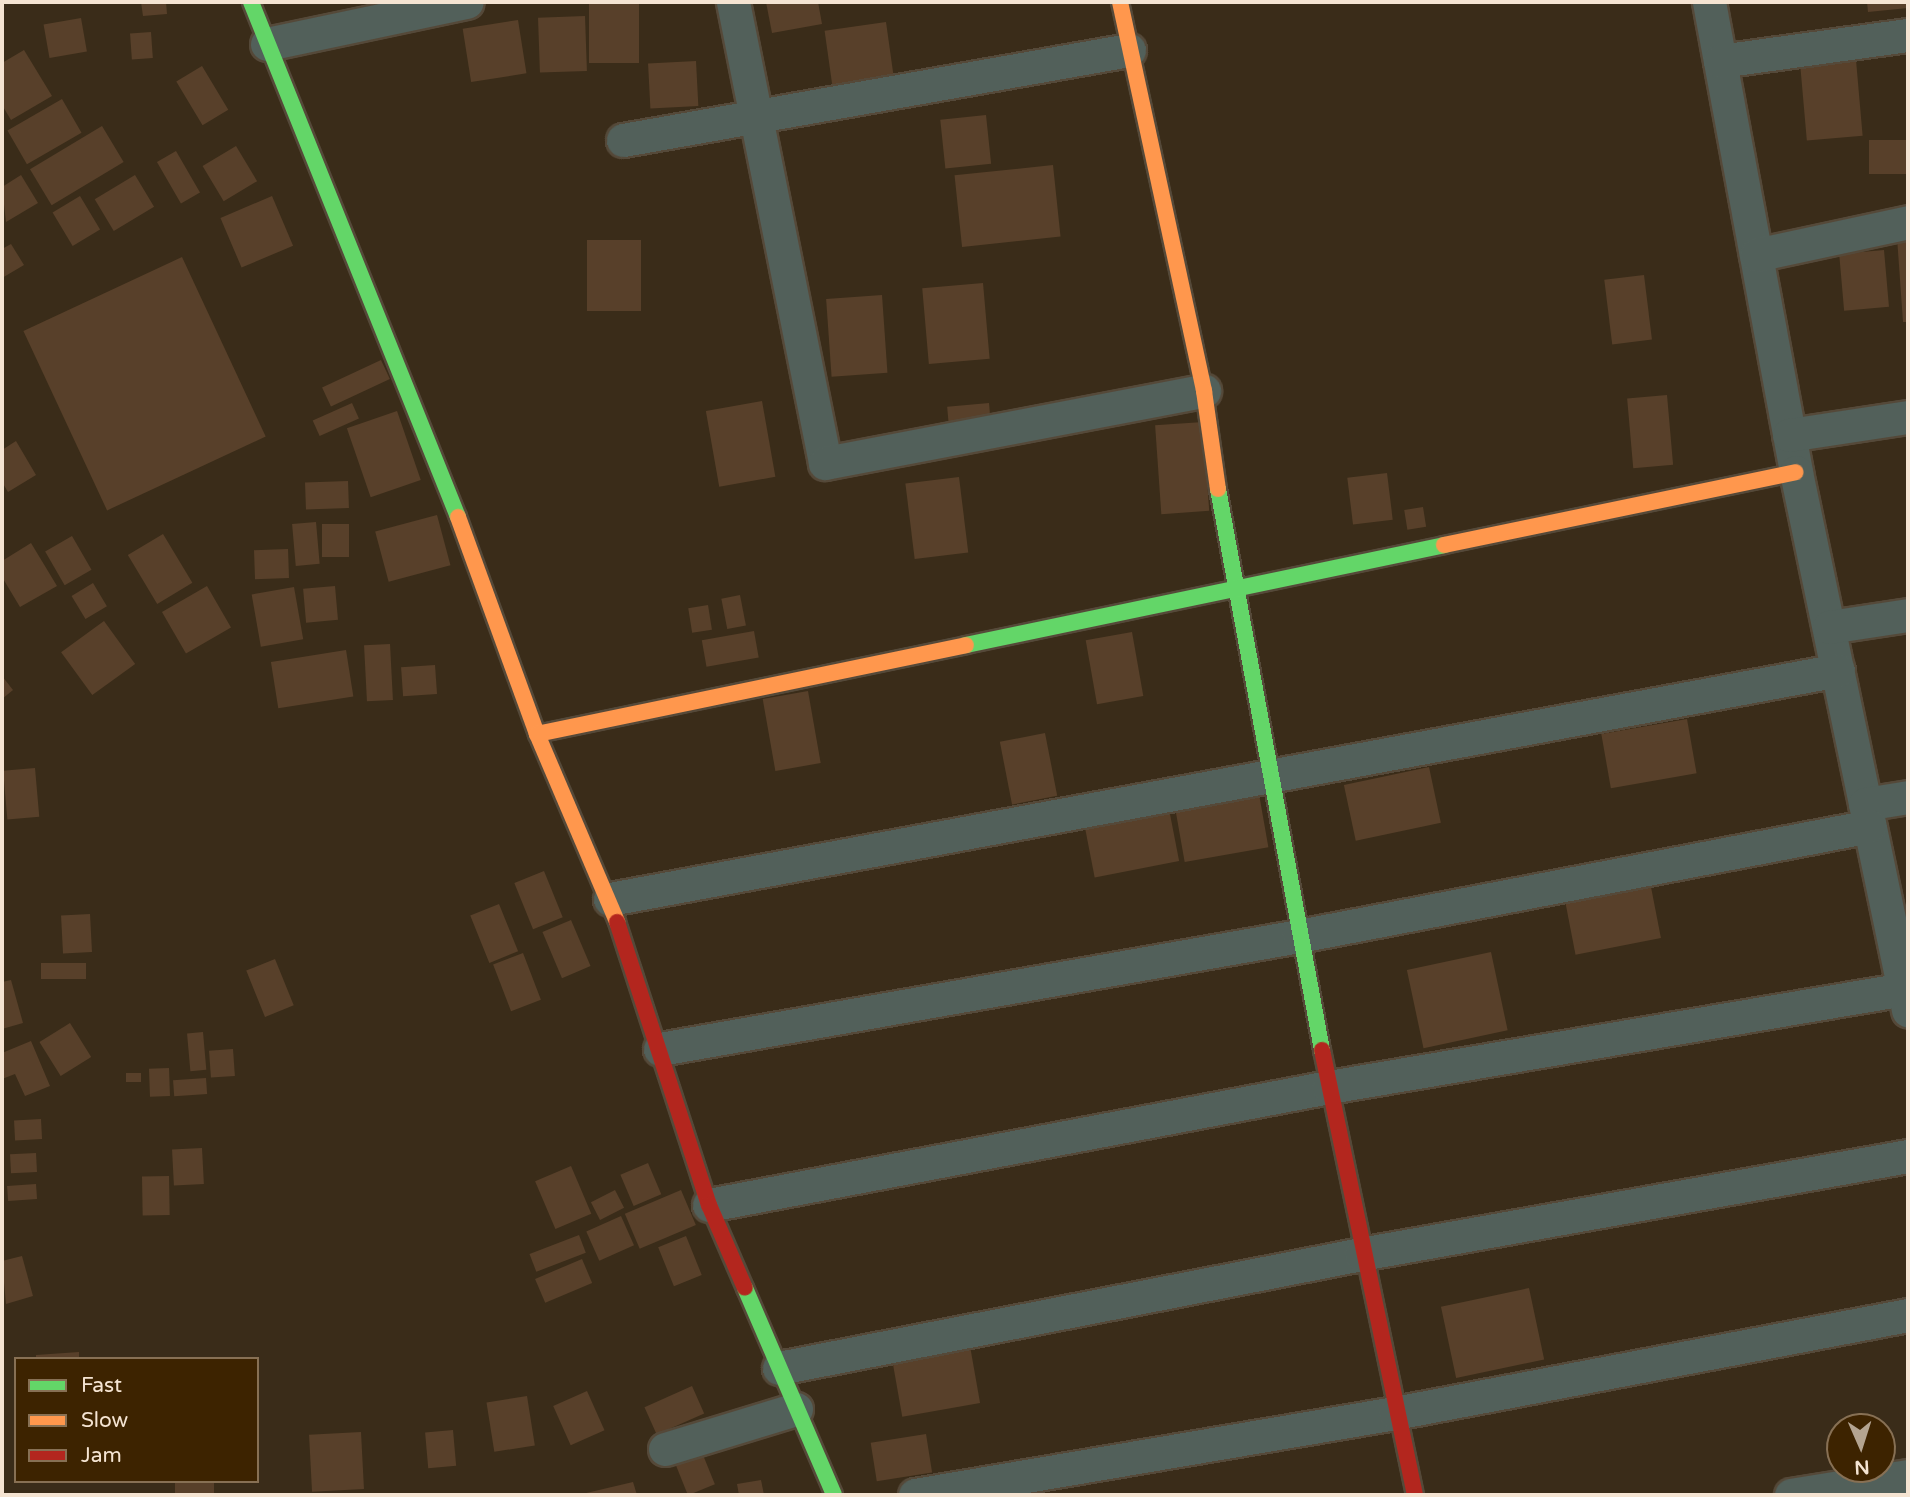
<!DOCTYPE html>
<style>
body{margin:0}
#map{position:relative;width:1910px;height:1497px;overflow:hidden;background:#3a2c19;font-family:"Varela Round",sans-serif}
div>[style]{position:absolute}
[style*='--x']{left:calc(var(--x)*1px);top:calc(var(--y)*1px);width:calc(var(--w)*1px);rotate:calc(var(--a)*1deg)}
.building>*{inset:0;background:#58402a;transform-origin:0 0}
.roads{filter:drop-shadow(2px 0 #554939) drop-shadow(-2px 0 #554939) drop-shadow(0 2px #554939) drop-shadow(0 -2px #554939)}
.street>*{height:33px;margin:-16.5px;padding:0 16.5px;transform-origin:16.5px;border-radius:16.5px;background:#52605a}
.fast>*{height:16px;margin:-8px;padding:0 8px;transform-origin:8px;border-radius:8px;background:#63d668}
.slow>*{height:16px;margin:-8px;padding:0 8px;transform-origin:8px;border-radius:8px;background:#ff974d}
.jam>*{height:16px;margin:-8px;padding:0 8px;transform-origin:8px;border-radius:8px;background:#b3261e}
span{translate:-50% -50%;white-space:nowrap;text-align:center;line-height:1.15;-webkit-text-stroke:7px #3d2300;paint-order:stroke}
.frame{position:absolute;inset:0;border:4px solid #f5e4d2;pointer-events:none}
.legend{position:absolute;left:14px;top:1357px;width:245px;height:126px;box-sizing:border-box;background:#3d2300;border:2px solid #877054;margin:0;padding:9px 12px;list-style:none;font-size:21px;color:#f5e4d2}
.legend li{display:flex;align-items:center;gap:14px;height:35px}
.legend b{width:35px;border:2px solid #877054}
.north{position:absolute;left:1826px;top:1413px;width:70px;height:70px;box-sizing:border-box;background:#3d2300;border:2px solid #877054;border-radius:50%;rotate:177deg;font-size:19px;font-weight:700;line-height:28px;text-align:center;color:#f5e4d2}
.north::after{content:'';display:block;margin:auto;width:24px;height:32px;background:#b4a491;clip-path:polygon(50% 0,100% 100%,50% 72%,0 100%)}
</style>
<div id="map">
<div class="building">
<div style="clip-path:polygon(141px 2px,166px 2px,167px 14px,143px 16px)"></div>
<div style="left:589px;top:2px;width:50px;height:61px"></div>
<div style="clip-path:polygon(766px 2px,818px 2px,822px 24px,772px 33px)"></div>
<div style="clip-path:polygon(1867px 2px,1908px 2px,1908px 8px,1868px 12px)"></div>
<div style="left:585px;top:16px;width:55px;height:47px;rotate:88deg"></div>
<div style="left:81px;top:18px;width:34px;height:38px;rotate:80deg"></div>
<div style="left:518px;top:20px;width:54px;height:56px;rotate:81deg"></div>
<div style="left:886px;top:22px;width:56px;height:62px;rotate:82deg"></div>
<div style="left:151px;top:32px;width:26px;height:21px;rotate:86deg"></div>
<div style="clip-path:polygon(24px 50px,52px 96px,11px 120px,2px 105px,2px 63px)"></div>
<div style="left:1856px;top:60px;width:76px;height:56px;rotate:85deg"></div>
<div style="left:696px;top:61px;width:45px;height:48px;rotate:87deg"></div>
<div style="left:202px;top:66px;width:51px;height:30px;rotate:59deg"></div>
<div style="left:62px;top:99px;width:39px;height:63px;rotate:60deg"></div>
<div style="left:986px;top:115px;width:49px;height:46px;rotate:84deg"></div>
<div style="left:102px;top:126px;width:42px;height:84px;rotate:59deg"></div>
<div style="left:1908px;top:140px;width:34px;height:39px;rotate:90deg"></div>
<div style="left:236px;top:146px;width:41px;height:39px;rotate:59deg"></div>
<div style="left:176px;top:151px;width:48px;height:22px;rotate:60deg"></div>
<div style="left:1053px;top:165px;width:72px;height:99px;rotate:84deg"></div>
<div style="clip-path:polygon(21px 175px,38px 203px,6px 222px,2px 187px)"></div>
<div style="left:135px;top:175px;width:37px;height:47px;rotate:59deg"></div>
<div style="left:80px;top:196px;width:39px;height:32px;rotate:59deg"></div>
<div style="left:272px;top:196px;width:54px;height:56px;rotate:67deg"></div>
<div style="clip-path:polygon(1908px 236px,1908px 322px,1903px 322px,1897px 237px)"></div>
<div style="left:587px;top:240px;width:54px;height:71px"></div>
<div style="clip-path:polygon(11px 244px,24px 265px,2px 278px,2px 249px)"></div>
<div style="left:1884px;top:250px;width:57px;height:45px;rotate:85deg"></div>
<div style="left:182px;top:257px;width:198px;height:175px;rotate:65deg"></div>
<div style="left:1644px;top:275px;width:65px;height:40px;rotate:83deg"></div>
<div style="left:983px;top:283px;width:76px;height:61px;rotate:85deg"></div>
<div style="left:882px;top:295px;width:78px;height:56px;rotate:86deg"></div>
<div style="left:381px;top:360px;width:21px;height:65px;rotate:65deg"></div>
<div style="left:1667px;top:395px;width:70px;height:40px;rotate:85deg"></div>
<div style="left:762px;top:401px;width:77px;height:57px;rotate:80deg"></div>
<div style="left:352px;top:403px;width:17px;height:43px;rotate:66deg"></div>
<div style="left:989px;top:403px;width:24px;height:42px;rotate:85deg"></div>
<div style="left:397px;top:411px;width:73px;height:53px;rotate:71deg"></div>
<div style="left:1203px;top:422px;width:89px;height:48px;rotate:86deg"></div>
<div style="clip-path:polygon(16px 441px,36px 475px,8px 492px,2px 482px,2px 450px)"></div>
<div style="left:1387px;top:473px;width:47px;height:40px;rotate:83deg"></div>
<div style="left:959px;top:477px;width:76px;height:54px;rotate:83deg"></div>
<div style="left:348px;top:481px;width:27px;height:43px;rotate:88deg"></div>
<div style="left:1423px;top:507px;width:20px;height:19px;rotate:81deg"></div>
<div style="left:437px;top:515px;width:52px;height:64px;rotate:75deg"></div>
<div style="left:316px;top:522px;width:42px;height:24px;rotate:85deg"></div>
<div style="left:322px;top:524px;width:27px;height:33px"></div>
<div style="left:163px;top:534px;width:57px;height:41px;rotate:59deg"></div>
<div style="left:72px;top:536px;width:39px;height:31px;rotate:60deg"></div>
<div style="clip-path:polygon(31px 543px,57px 586px,20px 607px,2px 577px,2px 561px)"></div>
<div style="left:288px;top:549px;width:29px;height:34px;rotate:88deg"></div>
<div style="left:93px;top:583px;width:27px;height:25px;rotate:59deg"></div>
<div style="left:207px;top:586px;width:48px;height:52px;rotate:60deg"></div>
<div style="left:335px;top:586px;width:34px;height:32px;rotate:85deg"></div>
<div style="left:294px;top:587px;width:53px;height:43px;rotate:80deg"></div>
<div style="left:740px;top:595px;width:31px;height:19px;rotate:79deg"></div>
<div style="left:708px;top:605px;width:25px;height:20px;rotate:81deg"></div>
<div style="left:104px;top:621px;width:53px;height:53px;rotate:54deg"></div>
<div style="left:754px;top:631px;width:27px;height:53px;rotate:80deg"></div>
<div style="left:1132px;top:632px;width:65px;height:47px;rotate:80deg"></div>
<div style="left:390px;top:644px;width:56px;height:26px;rotate:87deg"></div>
<div style="left:346px;top:650px;width:47px;height:76px;rotate:81deg"></div>
<div style="left:435px;top:665px;width:29px;height:34px;rotate:86deg"></div>
<div style="clip-path:polygon(2px 676px,13px 690px,2px 699px)"></div>
<div style="left:808px;top:691px;width:73px;height:46px;rotate:80deg"></div>
<div style="left:1687px;top:719px;width:55px;height:87px;rotate:80deg"></div>
<div style="left:1045px;top:733px;width:64px;height:46px;rotate:79deg"></div>
<div style="left:1429px;top:767px;width:57px;height:87px;rotate:78deg"></div>
<div style="left:35px;top:768px;width:49px;height:32px;rotate:85deg"></div>
<div style="left:1259px;top:794px;width:54px;height:85px;rotate:80deg"></div>
<div style="left:1169px;top:809px;width:53px;height:86px;rotate:79deg"></div>
<div style="left:544px;top:871px;width:50px;height:32px;rotate:68deg"></div>
<div style="left:1651px;top:887px;width:52px;height:87px;rotate:79deg"></div>
<div style="left:499px;top:904px;width:51px;height:31px;rotate:68deg"></div>
<div style="left:90px;top:914px;width:38px;height:29px;rotate:87deg"></div>
<div style="left:571px;top:920px;width:50px;height:31px;rotate:67deg"></div>
<div style="left:1491px;top:952px;width:80px;height:86px;rotate:78deg"></div>
<div style="left:523px;top:953px;width:50px;height:32px;rotate:69deg"></div>
<div style="left:275px;top:959px;width:50px;height:31px;rotate:68deg"></div>
<div style="left:86px;top:963px;width:16px;height:45px;rotate:90deg"></div>
<div style="clip-path:polygon(11px 980px,23px 1023px,2px 1029px,2px 982px)"></div>
<div style="left:70px;top:1023px;width:40px;height:36px;rotate:58deg"></div>
<div style="left:203px;top:1032px;width:38px;height:16px;rotate:85deg"></div>
<div style="clip-path:polygon(31px 1041px,50px 1086px,25px 1096px,15px 1074px,2px 1079px,2px 1053px)"></div>
<div style="left:233px;top:1049px;width:27px;height:24px;rotate:86deg"></div>
<div style="left:169px;top:1068px;width:28px;height:20px;rotate:88deg"></div>
<div style="left:141px;top:1073px;width:9px;height:15px;rotate:90deg"></div>
<div style="left:206px;top:1078px;width:16px;height:33px;rotate:86deg"></div>
<div style="left:41px;top:1119px;width:20px;height:27px;rotate:87deg"></div>
<div style="left:202px;top:1148px;width:36px;height:30px;rotate:87deg"></div>
<div style="left:36px;top:1153px;width:19px;height:26px;rotate:87deg"></div>
<div style="left:648px;top:1163px;width:34px;height:30px;rotate:67deg"></div>
<div style="left:571px;top:1166px;width:52px;height:39px;rotate:67deg"></div>
<div style="left:169px;top:1176px;width:39px;height:27px;rotate:89deg"></div>
<div style="left:36px;top:1184px;width:15px;height:29px;rotate:86deg"></div>
<div style="left:615px;top:1190px;width:20px;height:27px;rotate:63deg"></div>
<div style="left:681px;top:1190px;width:38px;height:61px;rotate:67deg"></div>
<div style="left:621px;top:1216px;width:32px;height:38px;rotate:66deg"></div>
<div style="left:579px;top:1235px;width:19px;height:53px;rotate:69deg"></div>
<div style="left:686px;top:1236px;width:42px;height:30px;rotate:68deg"></div>
<div style="clip-path:polygon(22px 1256px,33px 1296px,6px 1304px,2px 1261px)"></div>
<div style="left:582px;top:1259px;width:26px;height:51px;rotate:67deg"></div>
<div style="left:1529px;top:1288px;width:73px;height:90px;rotate:78deg"></div>
<div style="left:970px;top:1346px;width:58px;height:79px;rotate:80deg"></div>
<div style="clip-path:polygon(79px 1352px,79px 1359px,36px 1359px,36px 1355px)"></div>
<div style="left:692px;top:1386px;width:30px;height:52px;rotate:66deg"></div>
<div style="left:587px;top:1391px;width:43px;height:37px;rotate:66deg"></div>
<div style="left:527px;top:1396px;width:50px;height:41px;rotate:81deg"></div>
<div style="left:453px;top:1430px;width:36px;height:28px;rotate:85deg"></div>
<div style="left:361px;top:1432px;width:57px;height:52px;rotate:87deg"></div>
<div style="left:926px;top:1434px;width:39px;height:56px;rotate:81deg"></div>
<div style="left:701px;top:1450px;width:37px;height:29px;rotate:68deg"></div>
<div style="clip-path:polygon(761px 1480px,764px 1495px,739px 1495px,737px 1484px)"></div>
<div style="left:175px;top:1481px;width:39px;height:14px"></div>
<div style="clip-path:polygon(633px 1482px,637px 1495px,582px 1495px,582px 1494px)"></div>
</div>
<div class="roads">
<div class="street">
<div style="--x:733;--y:2;--w:470;--a:78.7"></div>
<div style="--x:825;--y:463;--w:386;--a:-10.8"></div>
<div style="--x:1709;--y:2;--w:478;--a:79.5"></div>
<div style="--x:1796;--y:472;--w:550;--a:78.24"></div>
<div style="--x:267;--y:44;--w:204;--a:-11.9"></div>
<div style="--x:1720;--y:61;--w:190;--a:-7.9"></div>
<div style="--x:623;--y:140;--w:514;--a:-10.09"></div>
<div style="--x:1756;--y:255;--w:156;--a:-12.2"></div>
<div style="--x:1789;--y:435;--w:120;--a:-8.6"></div>
<div style="--x:1829;--y:627;--w:80;--a:-8.6"></div>
<div style="--x:1865;--y:804;--w:44;--a:-9.2"></div>
<div style="--x:610;--y:899;--w:1249;--a:-10.56"></div>
<div style="--x:660;--y:1049;--w:649;--a:-10.03"></div>
<div style="--x:1299;--y:936;--w:581;--a:-10.9"></div>
<div style="--x:709;--y:1205;--w:631;--a:-10.78"></div>
<div style="--x:1329;--y:1087;--w:583;--a:-9.67"></div>
<div style="--x:779;--y:1368;--w:593;--a:-11.08"></div>
<div style="--x:1361;--y:1254;--w:556;--a:-10.16"></div>
<div style="--x:665;--y:1449;--w:137;--a:-17"></div>
<div style="--x:915;--y:1495;--w:487;--a:-9.7"></div>
<div style="--x:1395;--y:1413;--w:522;--a:-10.82"></div>
<div style="--x:1791;--y:1495;--w:119;--a:-9.2"></div>
</div>
<div class="fast">
<div style="--x:251;--y:2;--w:555;--a:68.1"></div>
<div style="--x:1218;--y:489;--w:571;--a:79.5"></div>
<div style="--x:966;--y:645;--w:488;--a:-11.8"></div>
<div style="--x:745;--y:1288;--w:225;--a:66.7"></div>
</div>
<div class="slow">
<div style="--x:1120;--y:2;--w:398;--a:77.8"></div>
<div style="--x:1204;--y:391;--w:99;--a:81.9"></div>
<div style="--x:458;--y:517;--w:231;--a:70"></div>
<div style="--x:537;--y:734;--w:204;--a:66.9"></div>
<div style="--x:1444;--y:545;--w:359;--a:-11.7"></div>
<div style="--x:537;--y:734;--w:438;--a:-11.7"></div>
</div>
<div class="jam">
<div style="--x:617;--y:922;--w:298;--a:72"></div>
<div style="--x:709;--y:1205;--w:90;--a:66.6"></div>
<div style="--x:1322;--y:1050;--w:455;--a:78.2"></div>
</div>
</div>
<div class="frame"></div>
<ul class="legend">
<li><b style="height:9px;background:#63d668"></b>Fast</li>
<li><b style="height:9px;background:#ff974d"></b>Slow</li>
<li><b style="height:9px;background:#b3261e"></b>Jam</li>
</ul>
<div class="north">N</div>
</div>
